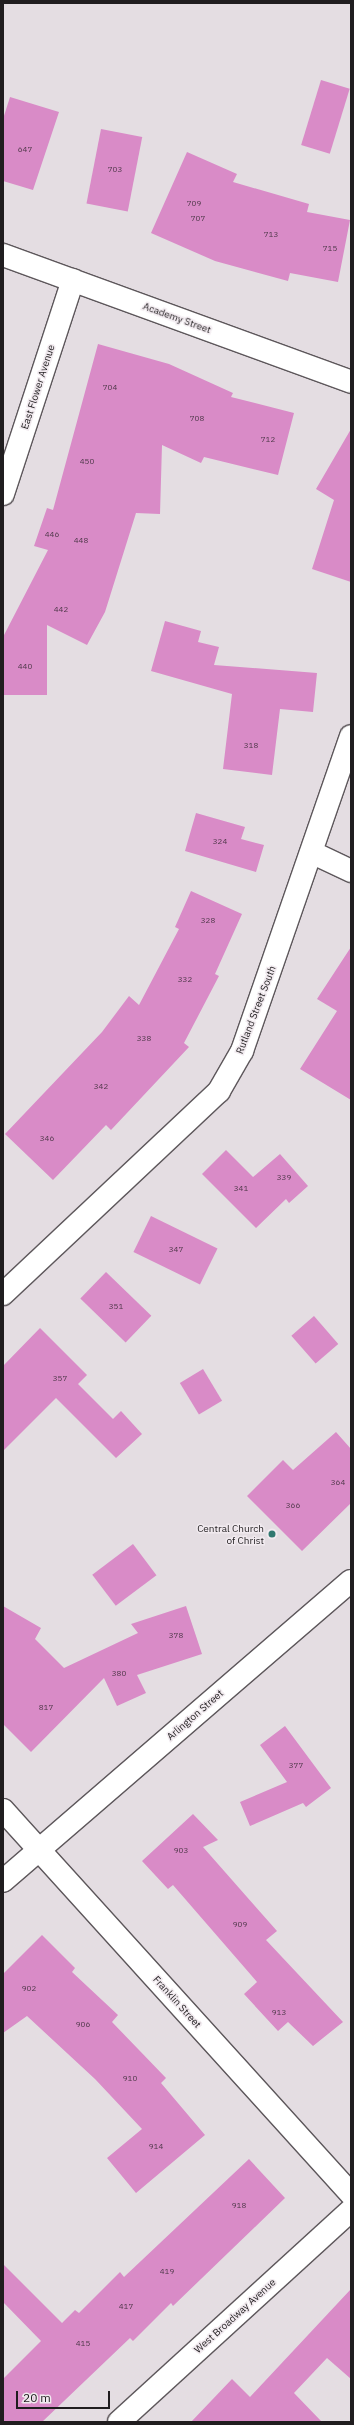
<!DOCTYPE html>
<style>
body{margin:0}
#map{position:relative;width:354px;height:2425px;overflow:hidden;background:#e4dde2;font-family:"IBM Plex Sans",sans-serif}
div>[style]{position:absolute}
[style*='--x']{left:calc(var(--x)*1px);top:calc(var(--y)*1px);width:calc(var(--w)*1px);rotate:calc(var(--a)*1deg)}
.building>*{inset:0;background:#d98bc7;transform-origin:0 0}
.roads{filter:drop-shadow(1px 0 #5d575b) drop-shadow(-1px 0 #5d575b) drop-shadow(0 1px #5d575b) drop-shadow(0 -1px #5d575b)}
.minor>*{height:22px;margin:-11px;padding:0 11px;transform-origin:11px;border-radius:11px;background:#fff}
.dots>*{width:11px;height:11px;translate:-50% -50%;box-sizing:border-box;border:2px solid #f1eaef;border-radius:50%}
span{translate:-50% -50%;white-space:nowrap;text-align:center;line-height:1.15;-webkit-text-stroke:3px #f1eaef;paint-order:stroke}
.number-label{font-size:8px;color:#4e3849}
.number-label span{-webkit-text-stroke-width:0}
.street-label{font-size:10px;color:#201d1f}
.poi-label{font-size:10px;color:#201d1f}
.right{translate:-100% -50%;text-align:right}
.frame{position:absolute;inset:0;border:4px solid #201d1f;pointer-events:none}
.scale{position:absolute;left:16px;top:2391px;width:94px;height:18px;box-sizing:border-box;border:2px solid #201d1f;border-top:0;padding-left:5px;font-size:12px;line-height:14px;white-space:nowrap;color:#201d1f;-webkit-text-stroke:3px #f1eaef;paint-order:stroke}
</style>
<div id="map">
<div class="building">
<div style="left:321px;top:80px;width:30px;height:68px;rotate:17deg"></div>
<div style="clip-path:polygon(10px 97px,59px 112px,33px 190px,3px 181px,3px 119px)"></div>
<div style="left:101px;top:129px;width:42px;height:76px;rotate:11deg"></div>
<div style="clip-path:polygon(187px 152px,237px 174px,233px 182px,309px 204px,307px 212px,350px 220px,338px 282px,290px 273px,288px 281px,215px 261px,151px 233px)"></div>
<div style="clip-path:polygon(98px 344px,169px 364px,233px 393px,231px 397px,294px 413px,278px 475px,204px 457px,201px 463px,162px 445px,160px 514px,136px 513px,105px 612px,87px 645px,47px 625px,47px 695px,3px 695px,3px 637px,48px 550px,34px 546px,47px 508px,53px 510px)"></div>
<div style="clip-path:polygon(351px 429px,351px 582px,312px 569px,334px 500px,316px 489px)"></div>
<div style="clip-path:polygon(165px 621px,201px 631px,198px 642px,219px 647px,214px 665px,317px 673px,313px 712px,280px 709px,272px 775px,223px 769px,232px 694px,151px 671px)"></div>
<div style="clip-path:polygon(196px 813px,245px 827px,241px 839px,264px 845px,256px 872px,185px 851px)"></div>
<div style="clip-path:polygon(191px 891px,242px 914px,215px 974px,219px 976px,184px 1043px,189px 1047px,111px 1130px,106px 1125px,53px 1180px,5px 1134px,102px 1032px,129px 996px,139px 1005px,179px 929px,175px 927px)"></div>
<div style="clip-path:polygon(351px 947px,351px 1100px,300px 1069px,337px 1011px,317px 999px)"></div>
<div style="clip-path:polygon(226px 1150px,253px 1177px,280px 1154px,308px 1186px,289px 1203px,286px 1199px,256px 1228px,202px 1174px)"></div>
<div style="left:151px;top:1216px;width:74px;height:40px;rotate:26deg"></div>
<div style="left:106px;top:1272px;width:63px;height:37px;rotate:44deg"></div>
<div style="left:314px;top:1316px;width:37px;height:30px;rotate:49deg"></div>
<div style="clip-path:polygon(40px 1328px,87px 1375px,78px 1384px,113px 1419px,121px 1411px,142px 1434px,116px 1458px,56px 1398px,3px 1451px,3px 1366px)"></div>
<div style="left:203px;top:1369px;width:37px;height:27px;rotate:59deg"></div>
<div style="clip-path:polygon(336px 1432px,351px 1449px,351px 1503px,302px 1551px,247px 1496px,283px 1460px,293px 1470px)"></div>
<div style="left:133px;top:1544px;width:39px;height:51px;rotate:53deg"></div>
<div style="clip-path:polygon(3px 1606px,41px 1628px,35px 1639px,64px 1668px,138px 1633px,131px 1624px,186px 1606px,202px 1654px,137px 1675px,146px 1693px,117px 1706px,104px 1678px,31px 1752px,3px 1724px)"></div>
<div style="clip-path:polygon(285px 1726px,331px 1788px,306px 1807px,303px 1803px,250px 1826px,240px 1802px,287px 1782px,260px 1745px)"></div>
<div style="clip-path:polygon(193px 1814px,218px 1840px,203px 1847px,277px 1931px,266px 1940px,343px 2022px,313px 2046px,288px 2022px,278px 2031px,244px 1994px,257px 1982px,173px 1885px,168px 1889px,142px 1861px)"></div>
<div style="clip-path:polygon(42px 1935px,75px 1968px,72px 1972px,118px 2015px,112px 2022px,166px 2078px,161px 2083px,205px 2135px,136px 2193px,107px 2158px,142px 2129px,95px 2079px,27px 2016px,3px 2033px,3px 1974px)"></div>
<div style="clip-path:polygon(249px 2159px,285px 2198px,173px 2306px,171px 2303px,133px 2341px,130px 2338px,42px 2422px,3px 2422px,3px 2379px,41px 2341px,3px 2302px,3px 2264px,62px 2323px,75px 2310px,79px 2313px,120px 2272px,124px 2277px)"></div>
<div style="clip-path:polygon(351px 2289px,351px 2379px,327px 2358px,294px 2393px,322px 2422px,191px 2422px,232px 2379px,250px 2397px)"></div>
</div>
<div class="roads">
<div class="minor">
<div style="--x:3;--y:255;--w:370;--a:20"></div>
<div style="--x:3;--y:494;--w:225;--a:-71.9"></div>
<div style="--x:313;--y:853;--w:42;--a:25.3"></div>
<div style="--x:3;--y:1294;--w:296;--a:-43.2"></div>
<div style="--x:219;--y:1091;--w:46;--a:-60.1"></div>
<div style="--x:242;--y:1051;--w:333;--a:-70.9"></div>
<div style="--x:3;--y:1810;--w:518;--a:47.82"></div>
<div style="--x:3;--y:1881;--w:459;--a:-40.8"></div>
<div style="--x:119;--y:2422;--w:314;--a:-42.4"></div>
</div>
</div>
<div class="dots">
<div style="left:272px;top:1534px;background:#307870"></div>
</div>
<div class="number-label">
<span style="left:25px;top:150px">647</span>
<span style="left:115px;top:170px">703</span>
<span style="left:194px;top:204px">709</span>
<span style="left:198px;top:219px">707</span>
<span style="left:271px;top:235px">713</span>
<span style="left:330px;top:249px">715</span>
<span style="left:110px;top:388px">704</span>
<span style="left:197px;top:419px">708</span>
<span style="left:268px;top:440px">712</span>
<span style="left:87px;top:462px">450</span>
<span style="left:52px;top:535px">446</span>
<span style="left:81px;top:541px">448</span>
<span style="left:61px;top:610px">442</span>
<span style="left:25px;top:667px">440</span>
<span style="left:251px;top:746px">318</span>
<span style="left:220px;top:842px">324</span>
<span style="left:208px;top:921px">328</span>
<span style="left:185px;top:980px">332</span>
<span style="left:144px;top:1039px">338</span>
<span style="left:101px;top:1087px">342</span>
<span style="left:47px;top:1139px">346</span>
<span style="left:284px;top:1178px">339</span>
<span style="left:241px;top:1189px">341</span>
<span style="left:176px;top:1250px">347</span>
<span style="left:116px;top:1307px">351</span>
<span style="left:60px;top:1379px">357</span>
<span style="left:338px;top:1483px">364</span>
<span style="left:293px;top:1506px">366</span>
<span style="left:176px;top:1636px">378</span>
<span style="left:119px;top:1674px">380</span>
<span style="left:46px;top:1708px">817</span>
<span style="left:296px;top:1766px">377</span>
<span style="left:181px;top:1851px">903</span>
<span style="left:240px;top:1925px">909</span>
<span style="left:29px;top:1989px">902</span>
<span style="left:279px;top:2013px">913</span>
<span style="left:83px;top:2025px">906</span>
<span style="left:130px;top:2079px">910</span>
<span style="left:156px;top:2147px">914</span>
<span style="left:239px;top:2206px">918</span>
<span style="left:167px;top:2272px">419</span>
<span style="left:126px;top:2307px">417</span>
<span style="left:83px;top:2344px">415</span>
</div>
<div class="street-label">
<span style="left:177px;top:318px;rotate:20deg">Academy Street</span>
<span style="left:38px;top:387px;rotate:-72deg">East Flower Avenue</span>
<span style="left:256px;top:1010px;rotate:-69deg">Rutland Street South</span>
<span style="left:195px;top:1715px;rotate:-41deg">Arlington Street</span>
<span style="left:177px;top:2002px;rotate:48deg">Franklin Street</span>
<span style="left:235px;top:2316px;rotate:-42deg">West Broadway Avenue</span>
</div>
<div class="poi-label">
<span class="right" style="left:264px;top:1534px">Central Church<br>of Christ</span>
</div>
<div class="frame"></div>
<div class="scale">20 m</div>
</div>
